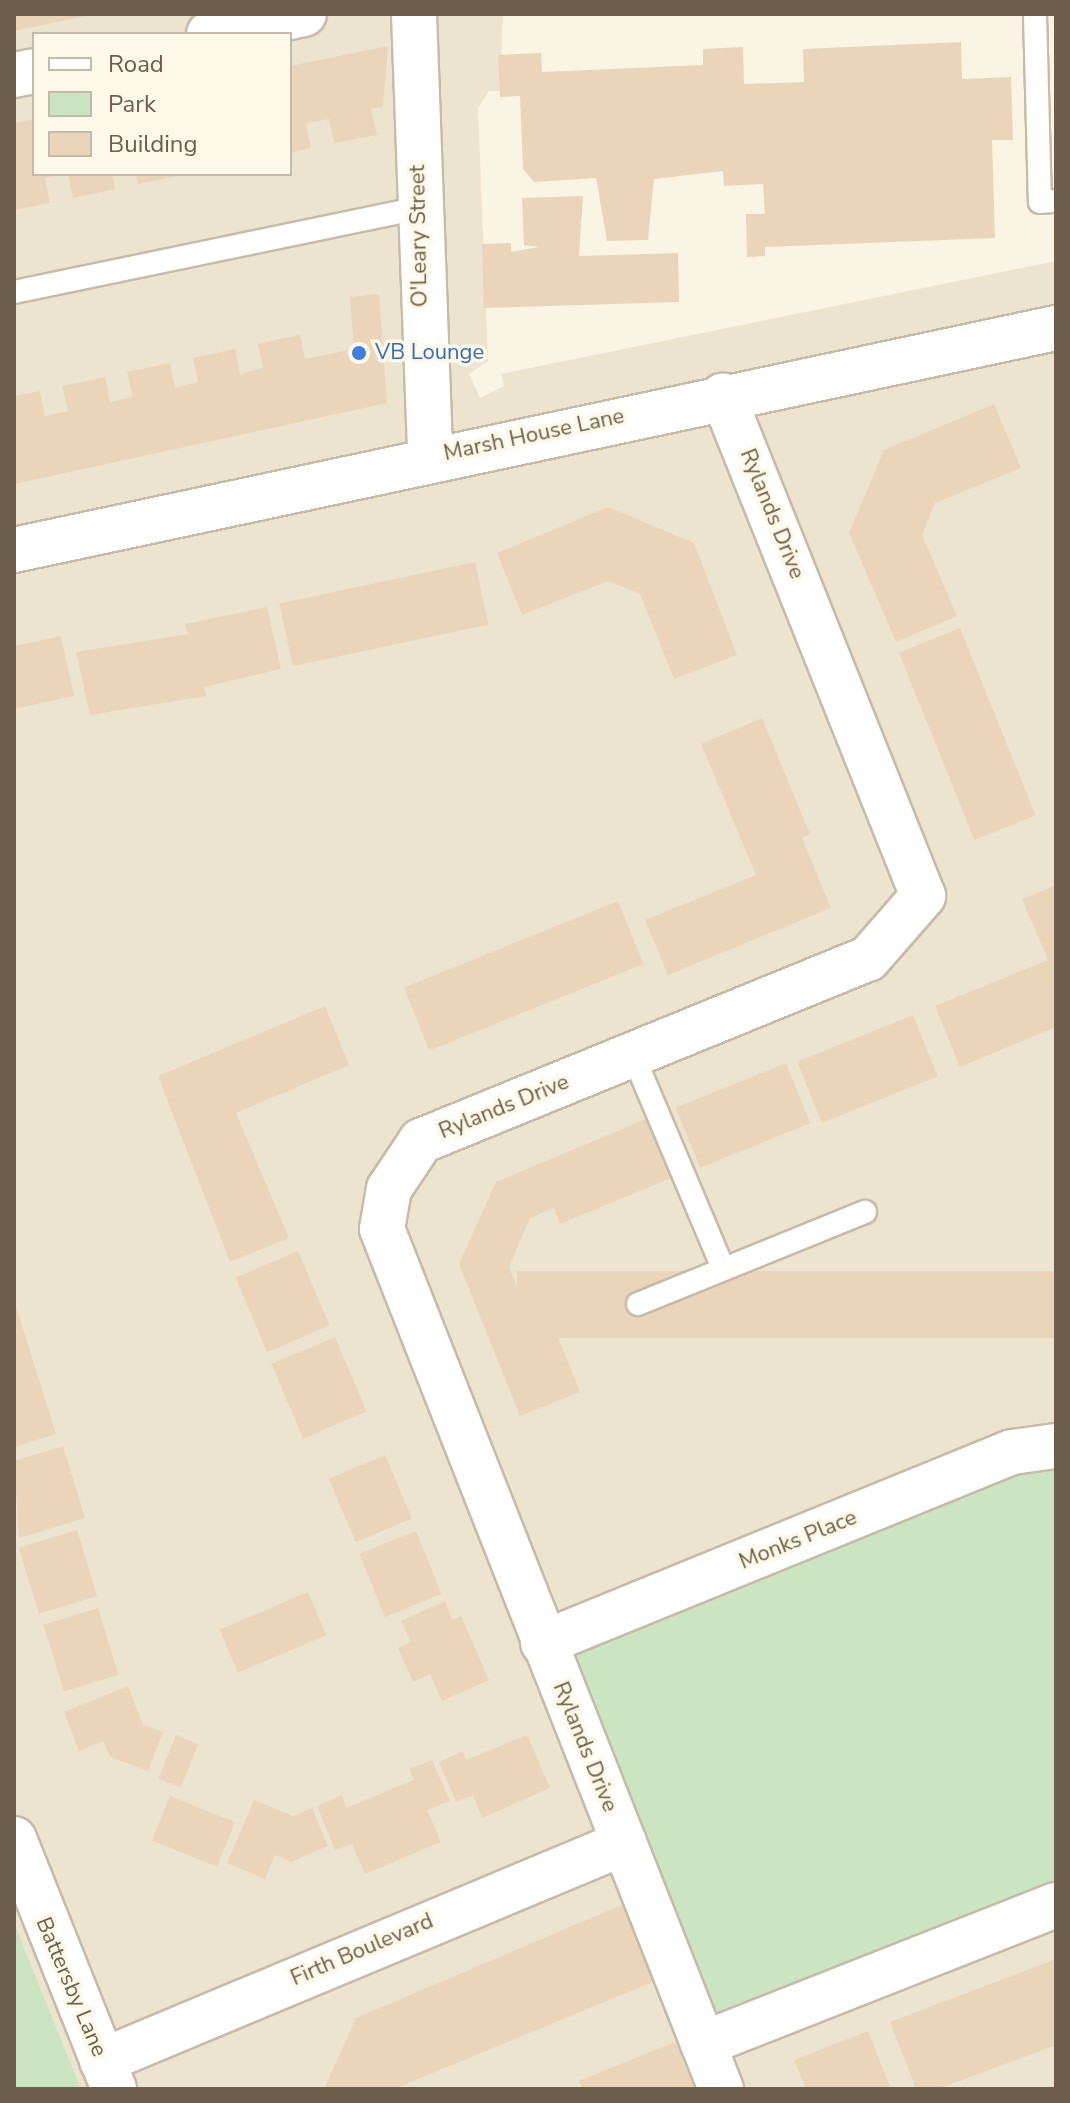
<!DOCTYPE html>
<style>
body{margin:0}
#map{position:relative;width:1070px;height:2103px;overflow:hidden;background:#faf4e2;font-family:"Nunito Sans",sans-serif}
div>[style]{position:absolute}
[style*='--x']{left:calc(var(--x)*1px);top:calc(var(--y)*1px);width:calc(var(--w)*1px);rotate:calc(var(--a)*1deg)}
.residential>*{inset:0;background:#ede4d0}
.green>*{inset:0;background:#cbe5c3}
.building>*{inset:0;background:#ead5bb;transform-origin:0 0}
.roads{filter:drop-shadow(2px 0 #c7bba8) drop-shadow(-2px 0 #c7bba8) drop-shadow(0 2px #c7bba8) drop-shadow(0 -2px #c7bba8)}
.service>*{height:22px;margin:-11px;padding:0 11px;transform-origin:11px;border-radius:11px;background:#fff}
.minor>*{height:44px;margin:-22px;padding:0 22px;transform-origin:22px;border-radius:22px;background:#fff}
.tertiary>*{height:44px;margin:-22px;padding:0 22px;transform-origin:22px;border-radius:22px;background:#fff}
.dots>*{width:22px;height:22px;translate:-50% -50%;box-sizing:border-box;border:4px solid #fdf8e8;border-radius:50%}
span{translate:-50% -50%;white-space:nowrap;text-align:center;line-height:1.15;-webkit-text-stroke:7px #fdf8e8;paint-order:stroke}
.street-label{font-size:22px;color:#6f5e4b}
.shop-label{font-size:22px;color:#366cbe}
.left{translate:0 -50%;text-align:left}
.frame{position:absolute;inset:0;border:16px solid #6f5e4b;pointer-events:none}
.legend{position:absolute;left:32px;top:32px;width:260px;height:144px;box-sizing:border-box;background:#fdf8e8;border:2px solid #c4baa9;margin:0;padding:10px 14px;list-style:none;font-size:24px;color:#6f5e4b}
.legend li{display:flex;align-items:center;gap:16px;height:40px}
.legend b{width:40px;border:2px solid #c4baa9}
</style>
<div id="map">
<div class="residential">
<div style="clip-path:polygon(evenodd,14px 14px,503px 14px,500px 91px,489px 91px,478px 108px,488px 361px,469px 374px,480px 398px,504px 386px,501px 374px,1056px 261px,1056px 2089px,14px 2089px,14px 14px,34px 34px,290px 34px,290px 174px,34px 174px,34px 34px)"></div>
</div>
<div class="green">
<div style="clip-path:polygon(1056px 1459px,1056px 1891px,718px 2021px,568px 1647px)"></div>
<div style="clip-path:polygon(14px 1923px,81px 2089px,14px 2089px)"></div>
</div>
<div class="building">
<div style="clip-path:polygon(14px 14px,90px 14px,90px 15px,14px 31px)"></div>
<div style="clip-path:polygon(961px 42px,962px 79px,1011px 77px,1013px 140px,992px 140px,995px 238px,765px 247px,765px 256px,747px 257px,746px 214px,765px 214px,763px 184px,724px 186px,723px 171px,654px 179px,648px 240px,607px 241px,596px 178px,534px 182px,523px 169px,520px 96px,500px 97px,498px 55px,541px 53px,542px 72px,703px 65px,703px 49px,743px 47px,744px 84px,804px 82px,803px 49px)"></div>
<div style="clip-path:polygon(388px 46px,383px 107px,371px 109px,377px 135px,334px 143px,329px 119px,318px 121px,306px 123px,311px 148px,290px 153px,290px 66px)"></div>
<div style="clip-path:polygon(34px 119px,34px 174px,58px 175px,45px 178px,50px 203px,14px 210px,14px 123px)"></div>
<div style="clip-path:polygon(68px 174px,112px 174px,115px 189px,73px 198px)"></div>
<div style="clip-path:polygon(136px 174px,182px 174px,182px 175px,138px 184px)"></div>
<div style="clip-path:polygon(583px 196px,579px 256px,678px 253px,679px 302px,484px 308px,482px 244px,511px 243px,511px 252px,539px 247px,524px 245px,522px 198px)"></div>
<div style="clip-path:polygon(379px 294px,387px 403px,14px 484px,14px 396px,40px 391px,45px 416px,68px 411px,62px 386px,105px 377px,110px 402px,133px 397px,127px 372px,170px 363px,175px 388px,198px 382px,193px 358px,235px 349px,240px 374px,263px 368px,258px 344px,279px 339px,300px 335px,305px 359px,354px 349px,350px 297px)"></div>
<div style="clip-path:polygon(994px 404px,1021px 468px,935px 503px,922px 535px,957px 616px,896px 642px,849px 533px,884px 450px)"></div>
<div style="clip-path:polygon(608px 507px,694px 543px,737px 655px,674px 679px,640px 594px,608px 581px,522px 615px,497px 553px)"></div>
<div style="left:475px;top:562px;width:64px;height:200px;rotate:78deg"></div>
<div style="clip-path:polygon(267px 607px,281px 669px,204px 687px,206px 696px,90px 715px,76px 652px,188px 634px,185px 624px)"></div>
<div style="left:960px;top:628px;width:202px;height:66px;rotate:68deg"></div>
<div style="clip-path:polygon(61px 636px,74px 696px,14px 709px,14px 646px)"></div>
<div style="clip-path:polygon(762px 718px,810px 834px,802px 838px,831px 908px,668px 975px,645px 920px,756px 875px,701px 744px)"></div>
<div style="clip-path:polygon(1056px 885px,1056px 1027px,960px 1067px,935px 1006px,1048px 960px,1022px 899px)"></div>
<div style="left:618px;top:901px;width:68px;height:231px;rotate:68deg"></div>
<div style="clip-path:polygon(325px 1006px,349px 1065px,236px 1113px,289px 1238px,230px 1262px,158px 1076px)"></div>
<div style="left:913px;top:1015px;width:66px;height:125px;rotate:68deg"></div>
<div style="left:786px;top:1063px;width:65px;height:119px;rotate:68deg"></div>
<div style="clip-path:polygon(646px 1119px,671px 1178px,560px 1224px,554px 1208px,530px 1218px,509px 1267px,518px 1289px,536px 1282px,580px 1392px,520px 1416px,459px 1264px,496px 1182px)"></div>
<div style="left:298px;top:1251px;width:81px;height:68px;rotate:67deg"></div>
<div style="left:1056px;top:1271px;width:67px;height:539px;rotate:90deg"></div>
<div style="clip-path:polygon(14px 1300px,56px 1434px,14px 1447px)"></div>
<div style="left:335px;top:1337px;width:81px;height:69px;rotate:67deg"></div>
<div style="clip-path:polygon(63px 1446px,85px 1518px,19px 1538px,14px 1461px)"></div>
<div style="left:385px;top:1455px;width:69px;height:61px;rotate:67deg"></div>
<div style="left:77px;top:1530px;width:69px;height:61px;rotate:73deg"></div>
<div style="left:416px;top:1531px;width:68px;height:61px;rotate:68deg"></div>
<div style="left:308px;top:1592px;width:47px;height:96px;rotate:67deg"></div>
<div style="clip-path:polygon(445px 1601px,452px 1620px,461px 1616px,489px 1680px,442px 1701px,430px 1674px,413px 1682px,398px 1648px,411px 1642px,401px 1621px)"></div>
<div style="left:98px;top:1608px;width:70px;height:57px;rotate:73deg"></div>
<div style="clip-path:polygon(128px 1686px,143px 1725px,163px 1732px,148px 1771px,110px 1757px,103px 1741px,79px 1751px,64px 1712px)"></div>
<div style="left:176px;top:1735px;width:24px;height:47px;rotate:22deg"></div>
<div style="clip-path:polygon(527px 1735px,550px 1788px,482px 1818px,473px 1795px,456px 1802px,439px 1762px,463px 1751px,466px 1760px)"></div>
<div style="clip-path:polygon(432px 1760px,450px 1801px,427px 1810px,441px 1842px,365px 1874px,352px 1844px,335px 1850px,317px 1806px,342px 1795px,346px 1808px,414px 1780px,409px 1769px)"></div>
<div style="left:170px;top:1796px;width:70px;height:48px;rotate:22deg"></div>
<div style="clip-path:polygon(254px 1800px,293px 1816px,312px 1808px,328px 1846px,291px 1862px,275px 1855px,265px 1879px,227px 1863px)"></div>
<div style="clip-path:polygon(626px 1903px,660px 1979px,394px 2089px,324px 2089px,356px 2018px)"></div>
<div style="clip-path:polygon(1056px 1959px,1056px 2045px,938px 2089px,916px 2089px,890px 2022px)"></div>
<div style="clip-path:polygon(868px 2031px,891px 2089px,806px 2089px,794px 2060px)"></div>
<div style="clip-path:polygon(675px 2042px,695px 2089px,583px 2089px,579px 2081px)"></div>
</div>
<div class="roads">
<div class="service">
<div style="--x:1035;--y:14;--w:188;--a:88.5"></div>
<div style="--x:1040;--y:202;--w:16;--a:-4"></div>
<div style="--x:14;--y:292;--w:414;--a:-11.7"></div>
<div style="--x:633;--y:1055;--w:231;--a:67.1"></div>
<div style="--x:638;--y:1304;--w:245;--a:-22.1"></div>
</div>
<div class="minor">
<div style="--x:414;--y:14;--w:443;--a:87.9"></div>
<div style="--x:209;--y:34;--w:97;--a:-11.9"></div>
<div style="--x:14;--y:75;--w:20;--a:-11"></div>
<div style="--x:543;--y:1643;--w:506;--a:-22.16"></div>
<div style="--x:1012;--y:1452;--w:44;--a:-7.8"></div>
<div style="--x:703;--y:2044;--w:379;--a:-21.5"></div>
<div style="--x:102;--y:2061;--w:566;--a:-22.67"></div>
<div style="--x:721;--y:2089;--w:924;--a:-111.51"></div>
<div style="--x:382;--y:1229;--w:41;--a:-80.1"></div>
<div style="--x:389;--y:1189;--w:58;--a:-56.3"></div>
<div style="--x:421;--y:1141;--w:483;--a:-22.2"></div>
<div style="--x:868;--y:959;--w:84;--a:-48.9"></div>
<div style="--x:923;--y:896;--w:539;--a:-111.8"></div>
</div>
<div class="tertiary">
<div style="--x:14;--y:550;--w:1065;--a:-12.03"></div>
<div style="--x:14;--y:1839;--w:269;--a:68.2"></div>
</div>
</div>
<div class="dots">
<div style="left:359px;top:353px;background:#3f7fe0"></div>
</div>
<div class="street-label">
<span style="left:419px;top:236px;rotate:-91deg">O'Leary Street</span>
<span style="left:534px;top:435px;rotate:-12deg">Marsh House Lane</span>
<span style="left:772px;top:514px;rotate:68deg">Rylands Drive</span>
<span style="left:504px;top:1107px;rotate:-22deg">Rylands Drive</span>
<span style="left:798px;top:1540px;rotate:-22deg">Monks Place</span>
<span style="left:585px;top:1747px;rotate:68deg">Rylands Drive</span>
<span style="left:362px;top:1950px;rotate:-23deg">Firth Boulevard</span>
<span style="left:71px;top:1987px;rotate:67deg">Battersby Lane</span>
</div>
<div class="shop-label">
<span class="left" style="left:375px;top:353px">VB Lounge</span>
</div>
<div class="frame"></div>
<ul class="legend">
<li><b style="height:10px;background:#fff"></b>Road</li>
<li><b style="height:22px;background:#cbe5c3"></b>Park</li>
<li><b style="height:22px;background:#ead5bb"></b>Building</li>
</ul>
</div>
